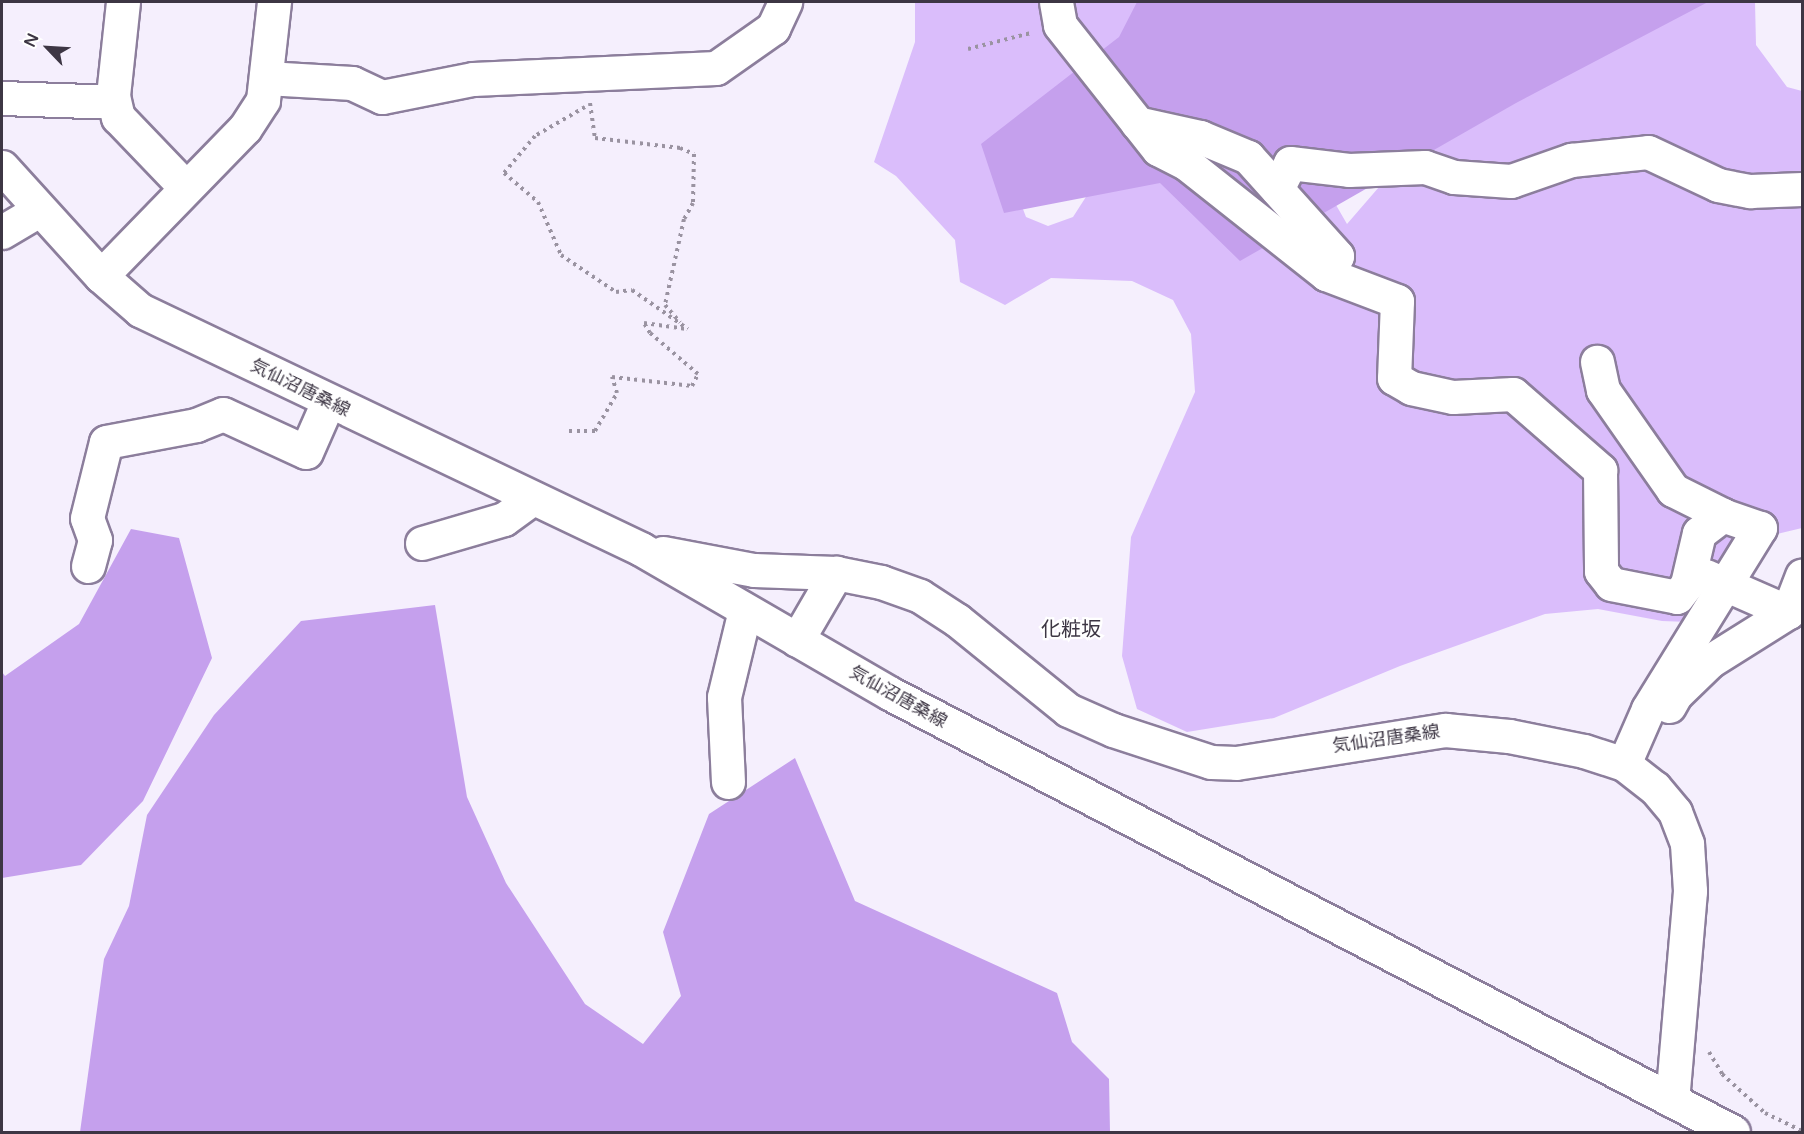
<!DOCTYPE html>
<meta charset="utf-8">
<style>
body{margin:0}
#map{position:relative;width:1804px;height:1134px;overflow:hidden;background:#f5effd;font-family:"Varela Round","Noto Sans JP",sans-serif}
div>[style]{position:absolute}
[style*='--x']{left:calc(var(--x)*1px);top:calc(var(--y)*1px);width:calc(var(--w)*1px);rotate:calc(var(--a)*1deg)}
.green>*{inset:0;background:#dabdfb}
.forest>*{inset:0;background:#c5a0ed}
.path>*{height:4px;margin-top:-2px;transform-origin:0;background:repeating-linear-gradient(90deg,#9a93a1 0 3px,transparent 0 7.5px)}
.roads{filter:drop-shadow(2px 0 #8c7e9c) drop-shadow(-2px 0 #8c7e9c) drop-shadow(0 2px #8c7e9c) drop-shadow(0 -2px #8c7e9c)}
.minor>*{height:33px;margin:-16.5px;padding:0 16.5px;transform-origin:16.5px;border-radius:16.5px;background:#fff}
.major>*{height:33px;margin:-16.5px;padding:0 16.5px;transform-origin:16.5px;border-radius:16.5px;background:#fff}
span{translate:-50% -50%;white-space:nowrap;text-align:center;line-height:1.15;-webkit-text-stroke:4.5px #fff;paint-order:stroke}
.street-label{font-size:18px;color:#3d3644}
.neighbourhood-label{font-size:20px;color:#3d3644}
.frame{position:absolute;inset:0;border:3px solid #3d3644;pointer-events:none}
.north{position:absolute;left:18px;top:18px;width:60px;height:60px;-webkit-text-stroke:4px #fff;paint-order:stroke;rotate:295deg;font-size:16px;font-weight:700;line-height:24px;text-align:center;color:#3d3644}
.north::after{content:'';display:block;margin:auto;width:21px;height:27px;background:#3d3644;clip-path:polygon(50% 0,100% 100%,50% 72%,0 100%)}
</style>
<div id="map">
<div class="green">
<div style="clip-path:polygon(915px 2px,1152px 2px,1010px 175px,1026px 217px,1048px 226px,1073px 217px,1100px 175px,1303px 148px,1347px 224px,1424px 135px,1502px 2px,1755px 2px,1756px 45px,1787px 87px,1802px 91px,1802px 528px,1764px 537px,1716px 623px,1662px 621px,1598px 609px,1545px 614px,1400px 666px,1274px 718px,1187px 732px,1137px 709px,1122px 656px,1131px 537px,1195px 392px,1191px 334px,1173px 300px,1132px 281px,1051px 278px,1005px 305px,960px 282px,955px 240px,896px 176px,874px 162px,915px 42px)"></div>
</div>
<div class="forest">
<div style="clip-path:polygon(1137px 2px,1708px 2px,1516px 103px,1240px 261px,1160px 183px,1004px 213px,981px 144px,1119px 37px)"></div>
<div style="clip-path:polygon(131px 529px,179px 538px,212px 658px,143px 801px,81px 865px,2px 878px,2px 672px,5px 676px,79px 624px)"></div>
<div style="clip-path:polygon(435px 605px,467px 797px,506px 883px,585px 1004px,643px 1044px,681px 996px,663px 932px,709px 814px,795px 758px,855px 901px,1057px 993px,1072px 1042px,1109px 1079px,1110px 1132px,80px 1132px,104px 959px,129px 906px,147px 815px,214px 715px,301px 621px)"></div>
</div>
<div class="path">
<div style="--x:968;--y:49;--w:65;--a:-14.3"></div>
<div style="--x:590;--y:103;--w:35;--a:82"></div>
<div style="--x:595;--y:138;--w:86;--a:6.7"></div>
<div style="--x:680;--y:148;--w:15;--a:23"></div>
<div style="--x:694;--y:154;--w:49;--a:91.2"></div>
<div style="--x:693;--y:203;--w:18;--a:119"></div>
<div style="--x:684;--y:219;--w:88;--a:102.5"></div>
<div style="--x:665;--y:305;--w:23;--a:49"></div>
<div style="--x:585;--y:107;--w:58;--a:149.9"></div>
<div style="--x:535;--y:136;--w:48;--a:130"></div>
<div style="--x:504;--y:173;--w:45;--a:40.5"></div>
<div style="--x:538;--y:202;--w:58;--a:66.5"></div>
<div style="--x:561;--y:255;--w:66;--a:33.9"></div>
<div style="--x:616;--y:292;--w:16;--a:-7"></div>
<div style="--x:632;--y:290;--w:68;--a:34.9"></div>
<div style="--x:569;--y:431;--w:26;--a:0"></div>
<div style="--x:595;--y:431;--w:44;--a:-59.9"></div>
<div style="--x:617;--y:393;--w:17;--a:-107"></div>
<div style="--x:612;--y:377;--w:81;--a:6.4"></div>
<div style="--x:692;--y:386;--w:13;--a:-63"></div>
<div style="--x:698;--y:374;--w:63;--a:-139.5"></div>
<div style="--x:650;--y:333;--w:12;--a:-121"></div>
<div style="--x:644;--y:323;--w:43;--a:7.9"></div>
<div style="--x:1709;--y:1052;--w:26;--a:59"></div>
<div style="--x:1722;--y:1074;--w:58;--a:42.2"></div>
<div style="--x:1765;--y:1113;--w:41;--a:25.9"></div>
</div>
<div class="roads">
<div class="minor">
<div style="--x:123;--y:2;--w:95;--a:96.1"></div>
<div style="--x:113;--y:96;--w:22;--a:77"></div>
<div style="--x:118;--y:117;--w:98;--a:46.2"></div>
<div style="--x:1056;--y:2;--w:23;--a:80"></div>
<div style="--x:1060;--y:25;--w:158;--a:51.7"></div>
<div style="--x:1158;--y:149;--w:33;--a:27"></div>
<div style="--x:1187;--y:164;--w:177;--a:38.4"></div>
<div style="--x:1326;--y:274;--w:76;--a:20.8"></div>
<div style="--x:1397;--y:301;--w:77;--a:92.2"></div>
<div style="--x:1394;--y:378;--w:20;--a:30"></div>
<div style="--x:1411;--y:388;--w:43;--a:12.1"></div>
<div style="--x:1453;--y:397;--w:60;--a:-2.9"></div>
<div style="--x:1513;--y:394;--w:116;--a:41.1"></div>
<div style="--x:1600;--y:470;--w:101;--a:89.4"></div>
<div style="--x:1601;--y:571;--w:16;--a:52"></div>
<div style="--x:1611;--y:584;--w:67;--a:11.1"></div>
<div style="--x:1677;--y:597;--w:16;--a:-52"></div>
<div style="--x:1687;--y:584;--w:52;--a:-76.8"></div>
<div style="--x:1699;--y:533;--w:30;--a:-37"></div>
<div style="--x:1723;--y:515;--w:56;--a:-153.4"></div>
<div style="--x:1673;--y:490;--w:122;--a:-125"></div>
<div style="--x:1603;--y:390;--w:29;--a:-102"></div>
<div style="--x:266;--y:78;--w:86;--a:3.3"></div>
<div style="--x:352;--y:83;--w:33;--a:25"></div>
<div style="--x:382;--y:97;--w:93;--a:-11.2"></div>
<div style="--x:473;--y:79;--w:243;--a:-2.6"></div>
<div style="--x:716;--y:68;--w:70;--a:-35.1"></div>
<div style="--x:773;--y:28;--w:29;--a:-65"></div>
<div style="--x:2;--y:98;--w:112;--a:2"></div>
<div style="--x:1137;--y:123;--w:65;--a:12.5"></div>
<div style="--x:1200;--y:137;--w:52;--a:22.6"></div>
<div style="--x:1248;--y:157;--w:133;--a:48"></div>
<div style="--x:1337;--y:256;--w:21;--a:121"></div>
<div style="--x:1277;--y:189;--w:29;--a:-63"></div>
<div style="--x:1290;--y:163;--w:59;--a:6.8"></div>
<div style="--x:1349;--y:170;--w:76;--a:-2.3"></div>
<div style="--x:1425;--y:167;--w:31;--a:19"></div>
<div style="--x:1454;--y:177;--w:57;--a:4"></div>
<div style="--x:1511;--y:181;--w:64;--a:-19.3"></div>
<div style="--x:1571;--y:160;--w:77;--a:-5.9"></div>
<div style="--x:1648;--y:152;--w:77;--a:25.2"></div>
<div style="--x:1718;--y:185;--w:33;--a:11"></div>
<div style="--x:1750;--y:191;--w:52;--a:-2.2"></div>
<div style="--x:2;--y:232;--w:43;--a:-30.7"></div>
<div style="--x:101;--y:276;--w:206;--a:-45.8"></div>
<div style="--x:245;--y:128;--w:33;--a:-57"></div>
<div style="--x:263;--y:100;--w:99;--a:-83.6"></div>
<div style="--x:422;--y:543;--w:85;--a:-16.3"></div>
<div style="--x:504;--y:519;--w:34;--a:-36"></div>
<div style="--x:88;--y:566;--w:27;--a:-75"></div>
<div style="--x:95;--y:540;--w:23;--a:-110"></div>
<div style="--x:87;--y:518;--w:78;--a:-76"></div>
<div style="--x:106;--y:442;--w:92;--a:-10.7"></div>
<div style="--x:196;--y:425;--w:29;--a:-22"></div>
<div style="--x:223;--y:414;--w:91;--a:24.6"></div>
<div style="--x:306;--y:452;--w:55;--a:-66.3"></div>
<div style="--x:1706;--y:576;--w:90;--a:23.7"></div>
<div style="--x:1788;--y:612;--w:39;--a:-69"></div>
<div style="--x:1669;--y:706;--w:13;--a:-61"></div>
<div style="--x:1675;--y:695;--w:49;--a:-44.2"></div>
<div style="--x:1710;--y:661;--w:92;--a:-32.1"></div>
<div style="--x:1624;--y:764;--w:60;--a:-66.4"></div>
<div style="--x:1648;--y:709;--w:213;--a:-58.3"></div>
<div style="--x:1760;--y:528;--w:39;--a:-161"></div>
<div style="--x:728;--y:782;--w:85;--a:-92.7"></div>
<div style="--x:724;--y:697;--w:89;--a:-76.4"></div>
</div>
<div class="major">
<div style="--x:2;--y:167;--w:147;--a:47.8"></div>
<div style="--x:101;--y:276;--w:52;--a:41.1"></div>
<div style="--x:140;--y:310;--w:555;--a:25.5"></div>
<div style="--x:641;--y:549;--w:289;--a:30.1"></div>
<div style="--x:891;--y:694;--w:949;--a:27.48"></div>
<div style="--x:663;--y:553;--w:93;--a:10.6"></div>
<div style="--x:754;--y:570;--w:82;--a:2.1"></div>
<div style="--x:797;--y:640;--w:78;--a:-59.8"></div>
<div style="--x:836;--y:573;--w:46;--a:11.3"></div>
<div style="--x:881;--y:582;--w:41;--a:19.7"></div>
<div style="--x:920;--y:596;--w:44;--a:33"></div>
<div style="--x:957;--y:620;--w:143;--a:39"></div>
<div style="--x:1068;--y:710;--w:49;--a:24"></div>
<div style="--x:1113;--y:730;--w:103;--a:18.1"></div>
<div style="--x:1211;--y:762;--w:25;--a:2"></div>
<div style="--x:1236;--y:763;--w:212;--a:-9"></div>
<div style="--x:1445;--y:730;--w:64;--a:5.4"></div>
<div style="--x:1509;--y:736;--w:76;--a:11.3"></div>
<div style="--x:1584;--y:751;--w:42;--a:18"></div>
<div style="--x:1624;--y:764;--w:39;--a:38"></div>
<div style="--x:1655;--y:788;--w:31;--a:50"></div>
<div style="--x:1675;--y:812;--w:34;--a:69"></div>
<div style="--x:1687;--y:844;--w:47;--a:86.3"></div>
<div style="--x:1690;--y:891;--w:210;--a:94.9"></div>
</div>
</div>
<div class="street-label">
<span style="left:300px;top:388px;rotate:26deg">気仙沼唐桑線</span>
<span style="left:898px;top:697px;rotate:29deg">気仙沼唐桑線</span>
<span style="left:1386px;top:739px;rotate:-8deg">気仙沼唐桑線</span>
</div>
<div class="neighbourhood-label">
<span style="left:1071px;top:630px">化粧坂</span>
</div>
<div class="frame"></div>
<div class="north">N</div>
</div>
